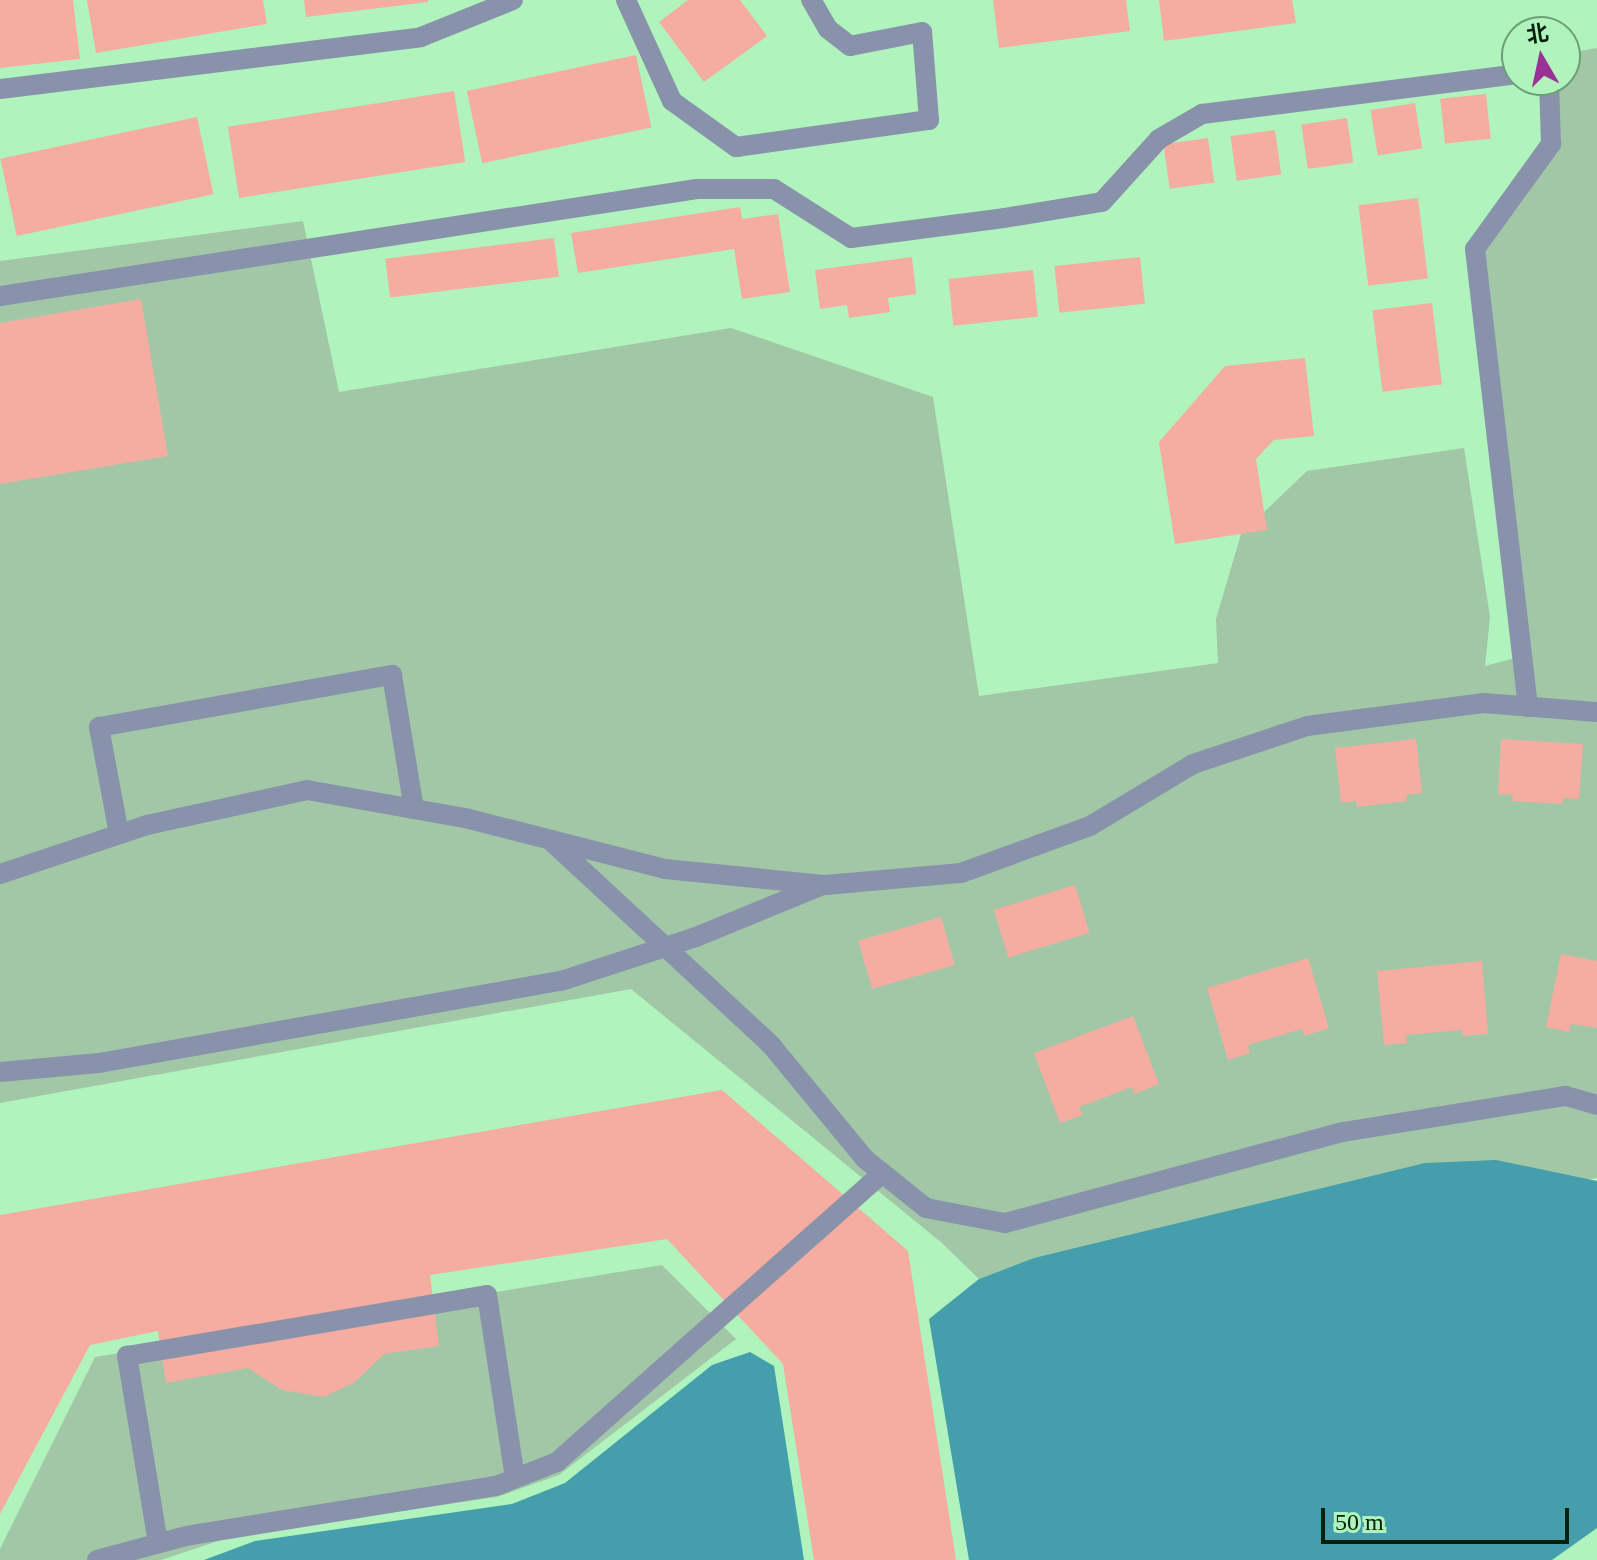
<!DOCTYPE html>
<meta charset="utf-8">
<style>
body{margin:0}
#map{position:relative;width:1597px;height:1560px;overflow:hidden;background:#b0f3bc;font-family:"Times New Roman","Noto Sans SC",serif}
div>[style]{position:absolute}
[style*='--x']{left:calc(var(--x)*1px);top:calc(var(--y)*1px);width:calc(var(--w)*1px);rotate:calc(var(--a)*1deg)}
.green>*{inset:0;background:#a1c7a7}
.water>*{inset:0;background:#449eac}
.building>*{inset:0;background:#f5ada1;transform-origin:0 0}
.minor>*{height:20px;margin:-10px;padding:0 10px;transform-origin:10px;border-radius:10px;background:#8992ab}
span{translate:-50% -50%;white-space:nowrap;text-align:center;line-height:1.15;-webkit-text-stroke:7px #b0f3bc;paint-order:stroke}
.north{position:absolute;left:1501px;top:16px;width:80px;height:80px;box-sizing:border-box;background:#b0f3bc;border:2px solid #6c9f76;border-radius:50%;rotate:351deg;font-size:22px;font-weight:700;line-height:32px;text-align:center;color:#05200c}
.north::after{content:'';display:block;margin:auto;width:28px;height:36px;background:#9a3296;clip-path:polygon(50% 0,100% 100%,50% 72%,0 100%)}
.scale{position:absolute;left:1321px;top:1508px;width:248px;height:36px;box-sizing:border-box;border:4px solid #05200c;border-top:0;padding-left:10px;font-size:24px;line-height:28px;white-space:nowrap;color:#05200c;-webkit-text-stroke:6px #b0f3bc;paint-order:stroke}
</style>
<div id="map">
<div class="green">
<div style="clip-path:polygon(1597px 48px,1597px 1178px,1034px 1258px,979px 1279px,942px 1243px,631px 989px,0 1103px,0 261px,303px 221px,339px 392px,731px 328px,933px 397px,979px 696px,1218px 663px,1216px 619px,1241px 534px,1307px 471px,1464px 448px,1490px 617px,1485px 666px,1522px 656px,1475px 249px,1550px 144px,1549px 80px,1565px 80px,1568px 53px)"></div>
<div style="clip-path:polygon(662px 1265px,736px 1339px,559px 1475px,497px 1497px,233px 1536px,161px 1560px,0 1560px,0 1549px,95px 1357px)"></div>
</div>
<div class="water">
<div style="clip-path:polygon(1496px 1160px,1597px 1181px,1597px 1528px,1552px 1560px,969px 1560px,929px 1319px,979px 1279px,1034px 1258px,1425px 1163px)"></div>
<div style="clip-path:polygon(750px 1352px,774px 1366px,804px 1560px,204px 1560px,255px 1541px,512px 1504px,565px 1483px,712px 1365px)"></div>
</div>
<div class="building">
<div style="clip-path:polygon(0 0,73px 0,80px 59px,0 68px)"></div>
<div style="clip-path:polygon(87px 0,263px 0,267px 24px,96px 53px)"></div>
<div style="clip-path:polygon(304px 0,428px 0,428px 2px,306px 17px)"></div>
<div style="clip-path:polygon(688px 0,740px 0,767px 36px,704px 82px,659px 22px)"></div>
<div style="clip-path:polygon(993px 0,1126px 0,1130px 31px,999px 48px)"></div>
<div style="clip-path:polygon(1159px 0,1292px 0,1296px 23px,1164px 41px)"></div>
<div style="left:636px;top:55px;width:74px;height:173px;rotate:78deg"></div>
<div style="left:454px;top:91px;width:72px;height:229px;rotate:81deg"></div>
<div style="left:1486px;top:94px;width:45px;height:46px;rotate:84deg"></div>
<div style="left:1415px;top:103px;width:46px;height:45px;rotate:81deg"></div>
<div style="left:197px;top:117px;width:79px;height:201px;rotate:78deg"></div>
<div style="left:1347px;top:118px;width:45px;height:46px;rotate:82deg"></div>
<div style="left:1275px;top:130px;width:45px;height:45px;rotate:82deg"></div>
<div style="left:1208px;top:138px;width:45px;height:45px;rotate:82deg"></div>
<div style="left:1418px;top:198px;width:81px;height:60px;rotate:83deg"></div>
<div style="clip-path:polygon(740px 207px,742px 219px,778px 214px,790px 292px,742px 299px,734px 249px,578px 273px,571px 233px)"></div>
<div style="left:554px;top:238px;width:39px;height:170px;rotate:83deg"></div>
<div style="clip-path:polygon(912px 257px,916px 294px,888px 298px,890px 312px,849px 318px,847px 305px,820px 309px,815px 270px)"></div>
<div style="left:1140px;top:257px;width:47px;height:86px;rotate:84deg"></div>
<div style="left:1033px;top:270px;width:47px;height:85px;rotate:84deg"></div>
<div style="clip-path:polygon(141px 299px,168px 456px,0 484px,0 323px)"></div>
<div style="left:1432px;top:303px;width:82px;height:60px;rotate:83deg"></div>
<div style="clip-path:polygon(1305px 358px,1314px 436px,1274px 440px,1256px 459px,1267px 530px,1175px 544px,1159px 442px,1225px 366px)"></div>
<div style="clip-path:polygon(1416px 739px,1422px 793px,1406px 795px,1407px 801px,1357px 807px,1356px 801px,1341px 803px,1335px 748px)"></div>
<div style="clip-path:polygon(1501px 739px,1583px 744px,1579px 799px,1563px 798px,1563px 804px,1512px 801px,1513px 795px,1498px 794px)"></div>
<div style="left:1075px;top:885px;width:50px;height:85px;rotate:73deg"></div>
<div style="left:941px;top:917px;width:50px;height:86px;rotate:74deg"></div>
<div style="clip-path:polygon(1561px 954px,1597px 961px,1597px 1028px,1571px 1024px,1569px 1032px,1546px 1027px)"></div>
<div style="clip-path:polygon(1308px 958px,1329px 1028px,1304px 1036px,1302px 1029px,1248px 1045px,1250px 1053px,1228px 1060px,1207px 988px)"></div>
<div style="clip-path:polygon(1482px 961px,1488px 1034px,1463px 1036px,1462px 1030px,1406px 1035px,1407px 1043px,1384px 1045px,1377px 971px)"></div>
<div style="clip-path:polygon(1133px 1016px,1159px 1084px,1134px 1094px,1132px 1087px,1079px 1107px,1083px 1115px,1060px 1123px,1034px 1053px)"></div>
<div style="clip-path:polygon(722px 1090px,908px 1251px,956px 1560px,814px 1560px,783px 1364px,667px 1239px,430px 1275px,439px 1346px,384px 1354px,355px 1382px,324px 1397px,282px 1390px,248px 1368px,166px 1383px,158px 1331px,90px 1345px,0 1514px,0 1215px)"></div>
</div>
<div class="minor">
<div style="--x:626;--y:0;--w:111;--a:65.5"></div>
<div style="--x:672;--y:101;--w:79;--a:35.7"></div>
<div style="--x:736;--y:147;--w:195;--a:-8"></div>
<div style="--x:929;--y:120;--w:88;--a:-94.5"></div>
<div style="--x:922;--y:32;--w:73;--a:169"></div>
<div style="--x:850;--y:46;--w:28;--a:-142"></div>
<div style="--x:828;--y:29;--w:34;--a:-120"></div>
<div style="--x:0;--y:89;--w:424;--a:-7"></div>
<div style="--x:421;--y:37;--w:99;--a:-21.9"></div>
<div style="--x:0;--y:296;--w:705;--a:-8.73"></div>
<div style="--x:697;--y:189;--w:77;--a:0"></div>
<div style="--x:774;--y:189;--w:91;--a:32.5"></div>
<div style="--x:851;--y:238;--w:154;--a:-7.4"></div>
<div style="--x:1004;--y:218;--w:99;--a:-9.3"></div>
<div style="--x:1102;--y:202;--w:85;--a:-47.9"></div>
<div style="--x:1159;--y:139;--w:50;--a:-30.2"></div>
<div style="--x:1202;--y:114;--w:318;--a:-7.2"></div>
<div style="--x:1528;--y:707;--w:461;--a:-96.6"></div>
<div style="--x:1475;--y:249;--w:130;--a:-54.1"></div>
<div style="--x:1551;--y:144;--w:64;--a:-91.8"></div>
<div style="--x:119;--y:834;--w:109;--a:-100.6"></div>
<div style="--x:99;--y:727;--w:298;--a:-10.1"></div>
<div style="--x:392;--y:675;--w:136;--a:80.7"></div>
<div style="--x:552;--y:842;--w:299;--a:42.8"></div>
<div style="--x:771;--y:1045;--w:148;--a:50.5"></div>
<div style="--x:865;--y:1159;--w:78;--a:38.8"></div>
<div style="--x:926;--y:1208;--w:80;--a:10.8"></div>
<div style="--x:1005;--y:1223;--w:350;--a:-15.1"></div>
<div style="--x:1343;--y:1132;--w:226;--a:-9.2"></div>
<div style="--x:1566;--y:1096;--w:32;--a:16"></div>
<div style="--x:0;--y:874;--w:155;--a:-18.4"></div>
<div style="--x:147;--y:825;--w:164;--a:-12.3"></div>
<div style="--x:307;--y:790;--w:165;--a:10.1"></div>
<div style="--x:469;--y:819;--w:202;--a:14.3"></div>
<div style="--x:665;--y:869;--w:162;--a:5.7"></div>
<div style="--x:826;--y:885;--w:136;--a:-5.1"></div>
<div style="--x:961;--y:873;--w:137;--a:-20"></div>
<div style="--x:1090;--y:826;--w:120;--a:-31"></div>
<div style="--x:1193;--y:764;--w:120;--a:-18.4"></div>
<div style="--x:1307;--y:726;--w:177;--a:-7.4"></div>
<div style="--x:1483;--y:703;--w:114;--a:4.5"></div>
<div style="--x:0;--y:1072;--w:99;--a:-5.2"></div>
<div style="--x:99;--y:1063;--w:469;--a:-10.1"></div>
<div style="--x:561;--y:981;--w:142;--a:-18.1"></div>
<div style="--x:696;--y:937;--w:137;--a:-22.3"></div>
<div style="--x:158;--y:1543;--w:190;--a:-99.4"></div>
<div style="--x:127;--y:1356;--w:365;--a:-9.6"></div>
<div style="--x:487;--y:1295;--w:185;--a:81.3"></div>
<div style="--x:97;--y:1560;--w:92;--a:-15.1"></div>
<div style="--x:186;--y:1536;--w:314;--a:-9.2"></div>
<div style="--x:496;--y:1486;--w:66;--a:-21.5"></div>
<div style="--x:557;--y:1462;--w:435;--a:-41.6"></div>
</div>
<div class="north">北</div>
<div class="scale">50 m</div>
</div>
